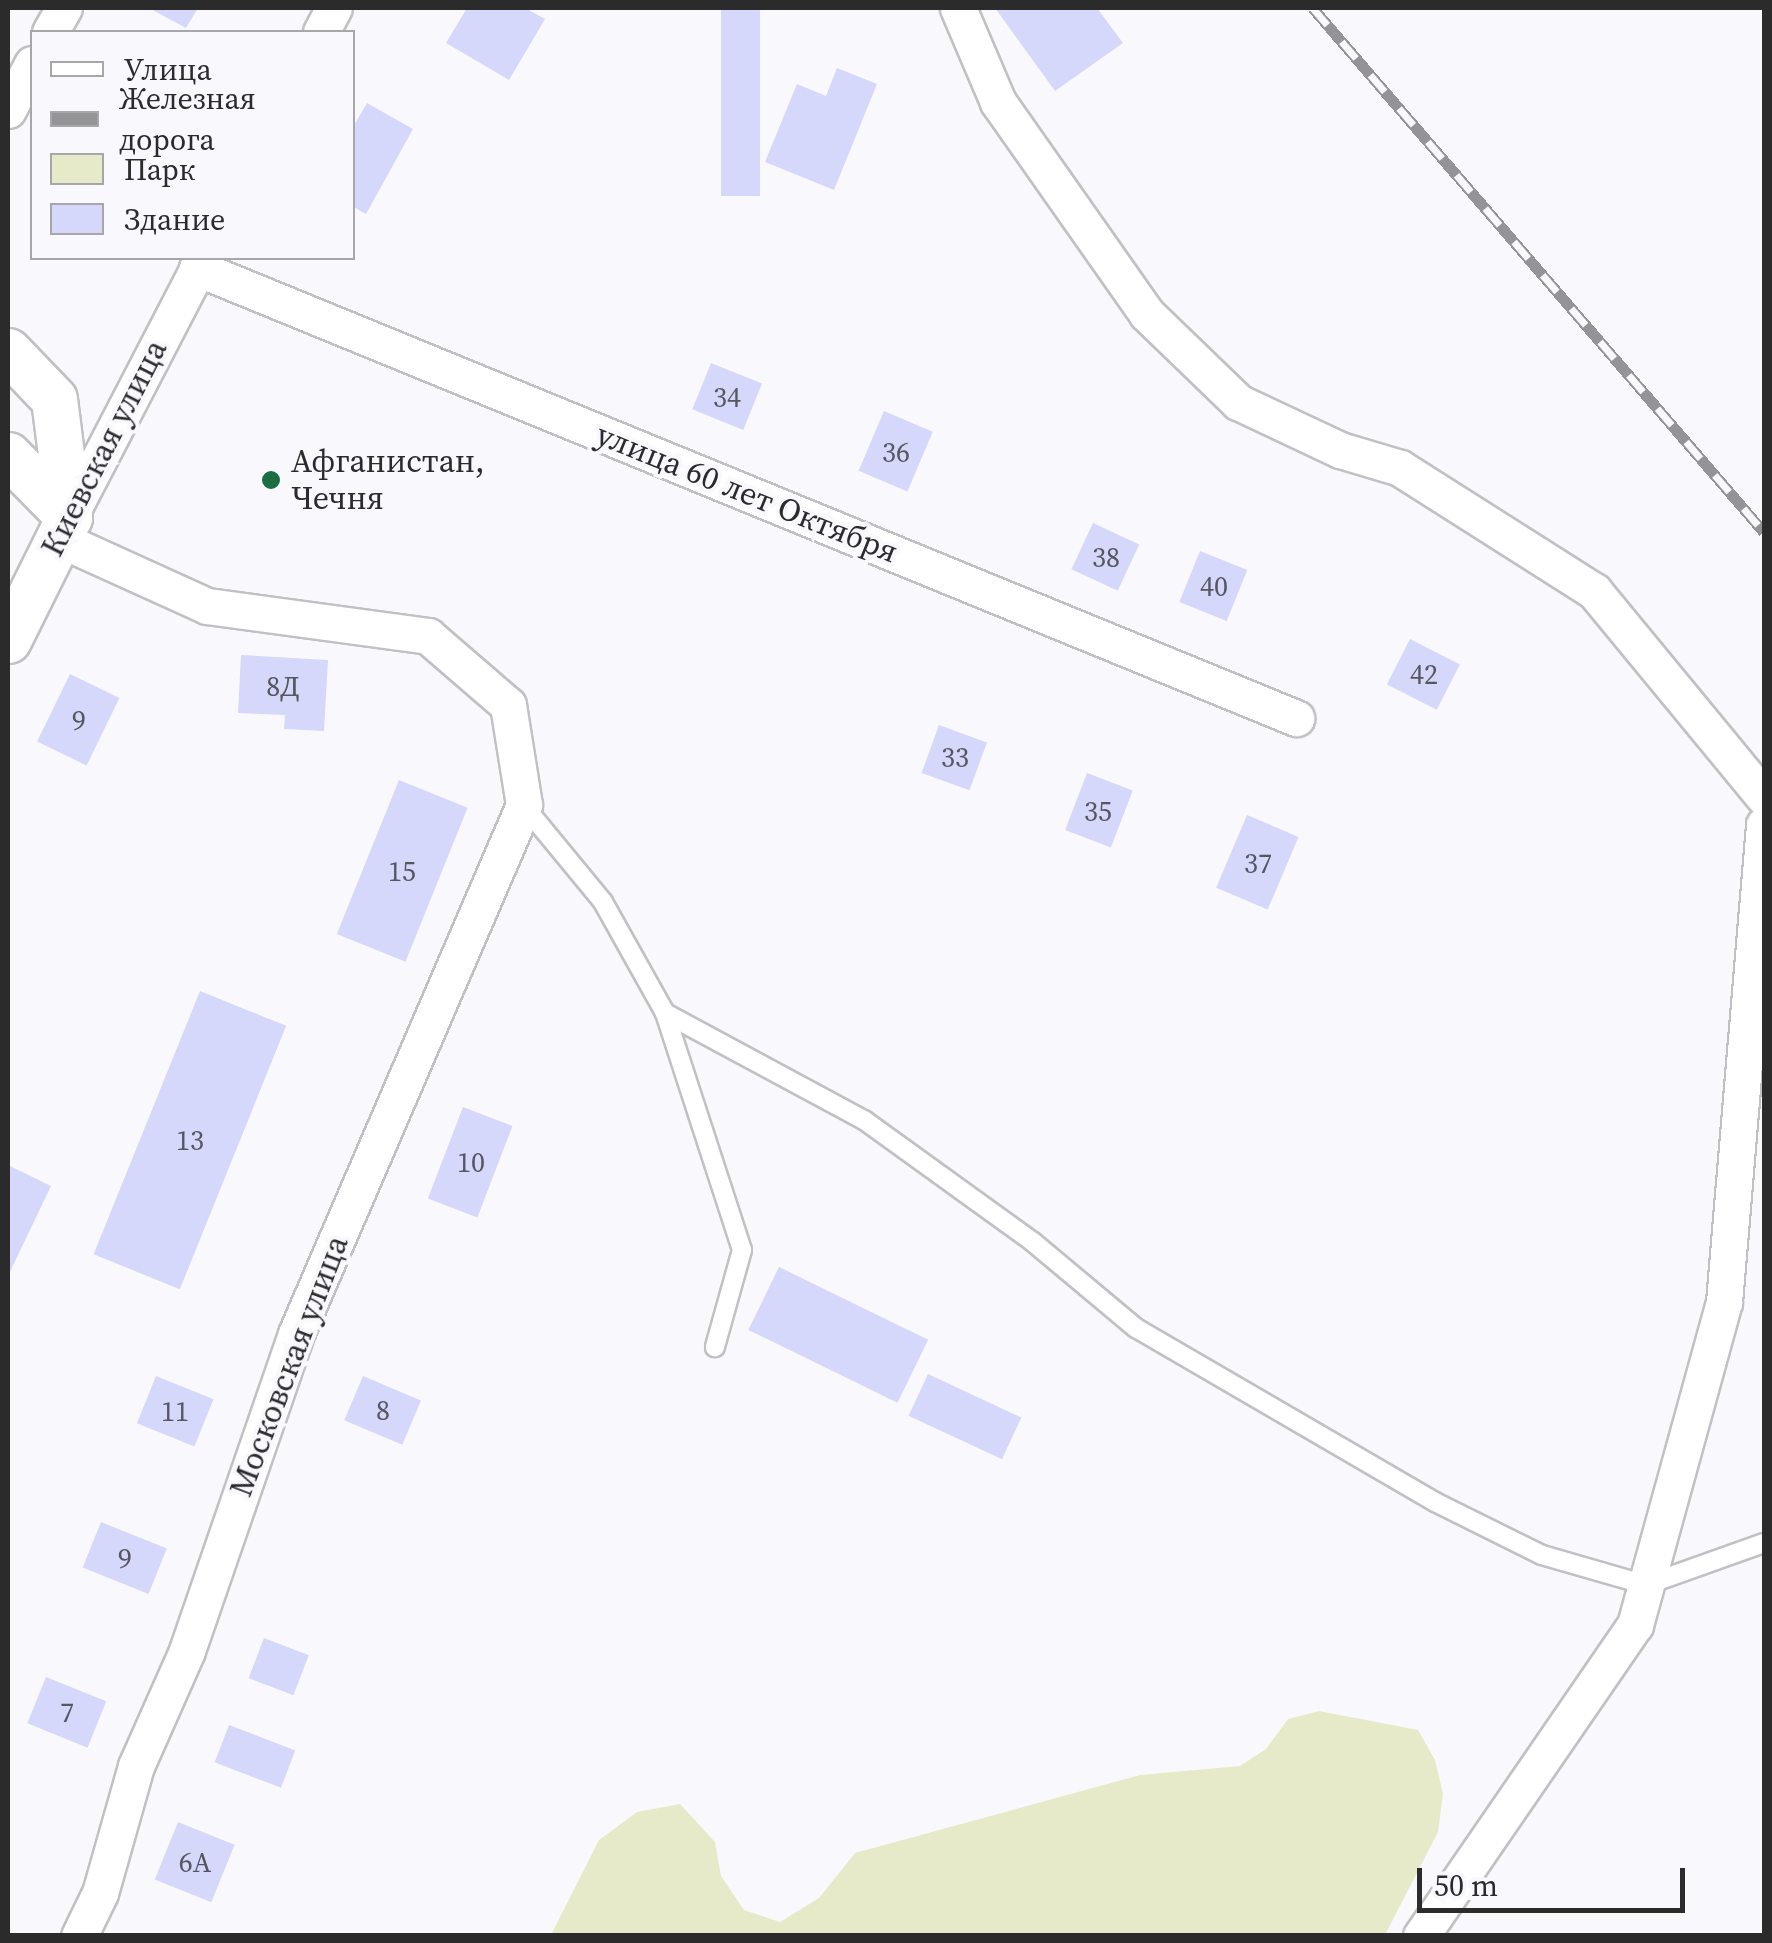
<!DOCTYPE html>
<meta charset="utf-8">
<style>
body{margin:0}
#map{position:relative;width:1772px;height:1943px;overflow:hidden;background:#f9f9fd;font-family:"Source Serif 4",serif}
div>[style]{position:absolute}
[style*='--x']{left:calc(var(--x)*1px);top:calc(var(--y)*1px);width:calc(var(--w)*1px);rotate:calc(var(--a)*1deg)}
.green>*{inset:0;background:#e7eac8}
.building>*{inset:0;background:#d5d7fb;transform-origin:0 0}
.roads{filter:drop-shadow(2px 0 #c1c1c5) drop-shadow(-2px 0 #c1c1c5) drop-shadow(0 2px #c1c1c5) drop-shadow(0 -2px #c1c1c5)}
.service>*{height:18px;margin:-9px;padding:0 9px;transform-origin:9px;border-radius:9px;background:#fff}
.minor>*{height:35px;margin:-17.5px;padding:0 17.5px;transform-origin:17.5px;border-radius:17.5px;background:#fff}
.tertiary>*{height:45px;margin:-22.5px;padding:0 22.5px;transform-origin:22.5px;border-radius:22.5px;background:#fff}
.rail>*{height:11px;margin-top:-5.5px;transform-origin:0;background:repeating-linear-gradient(90deg,#f9f9fd 0 22px,#949497 0 44px);box-sizing:border-box;border-block:2px solid #949497}
.dots>*{width:28px;height:28px;translate:-50% -50%;box-sizing:border-box;border:5px solid #f9f9fd;border-radius:50%}
span{translate:-50% -50%;white-space:nowrap;text-align:center;line-height:1.15;-webkit-text-stroke:8px #f9f9fd;paint-order:stroke}
.number-label{font-size:28px;color:#565660}
.number-label span{-webkit-text-stroke-width:0}
.street-label{font-size:32px;color:#2b2b2c}
.poi-label{font-size:32px;color:#2b2b2c}
.left{translate:0 -50%;text-align:left}
.frame{position:absolute;inset:0;border:10px solid #2b2b2c;pointer-events:none}
.legend{position:absolute;left:30px;top:30px;width:325px;height:230px;box-sizing:border-box;background:#f9f9fd;border:2px solid #a7a7a9;margin:0;padding:12px 18px;list-style:none;font-size:30px;color:#2b2b2c}
.legend li{display:flex;align-items:center;gap:20px;height:50px}
.legend b{width:50px;border:2px solid #a7a7a9}
.scale{position:absolute;left:1417px;top:1868px;width:268px;height:45px;box-sizing:border-box;border:5px solid #2b2b2c;border-top:0;padding-left:12px;font-size:30px;line-height:35px;white-space:nowrap;color:#2b2b2c;-webkit-text-stroke:8px #f9f9fd;paint-order:stroke}
</style>
<div id="map">
<div class="green">
<div style="clip-path:polygon(1319px 1711px,1418px 1730px,1435px 1760px,1443px 1794px,1438px 1832px,1385px 1935px,551px 1935px,599px 1840px,637px 1812px,680px 1804px,715px 1842px,721px 1876px,744px 1910px,780px 1922px,819px 1898px,855px 1853px,1140px 1775px,1240px 1766px,1266px 1749px,1288px 1719px)"></div>
</div>
<div class="building">
<div style="clip-path:polygon(149px 8px,198px 8px,186px 28px)"></div>
<div style="clip-path:polygon(467px 8px,525px 8px,545px 19px,509px 80px,446px 43px)"></div>
<div style="left:721px;top:8px;width:39px;height:188px"></div>
<div style="clip-path:polygon(995px 8px,1097px 8px,1123px 43px,1055px 91px)"></div>
<div style="clip-path:polygon(837px 68px,877px 84px,834px 190px,765px 162px,797px 84px,826px 96px)"></div>
<div style="clip-path:polygon(367px 103px,413px 129px,366px 214px,352px 206px,352px 129px)"></div>
<div style="left:711px;top:363px;width:55px;height:50px;rotate:22deg"></div>
<div style="left:884px;top:411px;width:53px;height:65px;rotate:23deg"></div>
<div style="left:1093px;top:523px;width:51px;height:51px;rotate:25deg"></div>
<div style="left:1200px;top:551px;width:51px;height:55px;rotate:22deg"></div>
<div style="left:1410px;top:639px;width:56px;height:51px;rotate:27deg"></div>
<div style="clip-path:polygon(241px 655px,328px 660px,324px 731px,284px 729px,285px 715px,238px 713px)"></div>
<div style="left:70px;top:674px;width:55px;height:75px;rotate:26deg"></div>
<div style="left:939px;top:725px;width:51px;height:51px;rotate:20deg"></div>
<div style="left:1087px;top:773px;width:49px;height:61px;rotate:21deg"></div>
<div style="left:399px;top:780px;width:74px;height:166px;rotate:22deg"></div>
<div style="left:1247px;top:815px;width:56px;height:79px;rotate:23deg"></div>
<div style="left:200px;top:991px;width:93px;height:284px;rotate:22deg"></div>
<div style="left:463px;top:1107px;width:53px;height:98px;rotate:21deg"></div>
<div style="clip-path:polygon(8px 1165px,51px 1186px,8px 1276px)"></div>
<div style="left:779px;top:1267px;width:166px;height:70px;rotate:26deg"></div>
<div style="left:928px;top:1374px;width:103px;height:46px;rotate:25deg"></div>
<div style="left:156px;top:1376px;width:62px;height:51px;rotate:22deg"></div>
<div style="left:363px;top:1376px;width:63px;height:48px;rotate:23deg"></div>
<div style="left:101px;top:1522px;width:71px;height:49px;rotate:22deg"></div>
<div style="left:264px;top:1638px;width:48px;height:43px;rotate:21deg"></div>
<div style="left:46px;top:1677px;width:65px;height:50px;rotate:22deg"></div>
<div style="left:229px;top:1725px;width:71px;height:40px;rotate:21deg"></div>
<div style="left:178px;top:1822px;width:61px;height:62px;rotate:22deg"></div>
</div>
<div class="roads">
<div class="service">
<div style="--x:524;--y:806;--w:124;--a:50.5"></div>
<div style="--x:603;--y:902;--w:127;--a:60.8"></div>
<div style="--x:665;--y:1013;--w:249;--a:72"></div>
<div style="--x:742;--y:1250;--w:101;--a:105.6"></div>
<div style="--x:665;--y:1013;--w:226;--a:28.3"></div>
<div style="--x:864;--y:1120;--w:208;--a:35.8"></div>
<div style="--x:1033;--y:1242;--w:134;--a:39.9"></div>
<div style="--x:1136;--y:1328;--w:346;--a:30.2"></div>
<div style="--x:1435;--y:1502;--w:119;--a:26.4"></div>
<div style="--x:1542;--y:1555;--w:108;--a:16.1"></div>
<div style="--x:1646;--y:1585;--w:125;--a:-19.6"></div>
</div>
<div class="minor">
<div style="--x:958;--y:8;--w:102;--a:66.9"></div>
<div style="--x:998;--y:102;--w:259;--a:54.9"></div>
<div style="--x:1147;--y:314;--w:127;--a:44"></div>
<div style="--x:1238;--y:402;--w:113;--a:25.2"></div>
<div style="--x:1340;--y:450;--w:63;--a:16.7"></div>
<div style="--x:1400;--y:468;--w:230;--a:32.4"></div>
<div style="--x:1594;--y:591;--w:267;--a:50.5"></div>
<div style="--x:50;--y:32;--w:28;--a:-60"></div>
<div style="--x:321;--y:32;--w:27;--a:-62"></div>
<div style="--x:8;--y:110;--w:52;--a:-62.4"></div>
<div style="--x:197;--y:268;--w:1188;--a:22.27"></div>
<div style="--x:69;--y:517;--w:292;--a:-62.6"></div>
<div style="--x:57;--y:538;--w:165;--a:24.4"></div>
<div style="--x:207;--y:606;--w:223;--a:7.7"></div>
<div style="--x:428;--y:636;--w:106;--a:40.8"></div>
<div style="--x:508;--y:705;--w:101;--a:80.9"></div>
<div style="--x:524;--y:805;--w:576;--a:113.32"></div>
<div style="--x:296;--y:1334;--w:335;--a:109"></div>
<div style="--x:187;--y:1651;--w:126;--a:113.9"></div>
<div style="--x:136;--y:1766;--w:132;--a:105.8"></div>
<div style="--x:100;--y:1893;--w:48;--a:116"></div>
<div style="--x:1421;--y:1936;--w:378;--a:-55.5"></div>
<div style="--x:1635;--y:1625;--w:335;--a:-74.6"></div>
<div style="--x:1724;--y:1302;--w:479;--a:-85.2"></div>
</div>
<div class="tertiary">
<div style="--x:8;--y:351;--w:66;--a:46.2"></div>
<div style="--x:54;--y:399;--w:119;--a:82.8"></div>
<div style="--x:8;--y:455;--w:87;--a:45.5"></div>
<div style="--x:8;--y:640;--w:137;--a:-63.6"></div>
</div>
</div>
<div class="rail">
<div style="--x:1313;--y:8;--w:691;--a:49.28"></div>
</div>
<div class="dots">
<div style="left:271px;top:480px;background:#1a6e40"></div>
</div>
<div class="number-label">
<span style="left:727px;top:397px">34</span>
<span style="left:896px;top:452px">36</span>
<span style="left:1106px;top:557px">38</span>
<span style="left:1214px;top:586px">40</span>
<span style="left:1424px;top:674px">42</span>
<span style="left:283px;top:686px">8Д</span>
<span style="left:79px;top:720px">9</span>
<span style="left:955px;top:757px">33</span>
<span style="left:1098px;top:811px">35</span>
<span style="left:1258px;top:863px">37</span>
<span style="left:402px;top:871px">15</span>
<span style="left:190px;top:1140px">13</span>
<span style="left:471px;top:1162px">10</span>
<span style="left:383px;top:1410px">8</span>
<span style="left:175px;top:1411px">11</span>
<span style="left:125px;top:1558px">9</span>
<span style="left:67px;top:1712px">7</span>
<span style="left:195px;top:1862px">6А</span>
</div>
<div class="street-label">
<span style="left:104px;top:448px;rotate:-63deg">Киевская улица</span>
<span style="left:747px;top:493px;rotate:22deg">улица 60 лет Октября</span>
<span style="left:289px;top:1366px;rotate:-69deg">Московская улица</span>
</div>
<div class="poi-label">
<span class="left" style="left:291px;top:480px">Афганистан,<br>Чечня</span>
</div>
<div class="frame"></div>
<ul class="legend">
<li><b style="height:12px;background:#fff"></b>Улица</li>
<li><b style="height:12px;background:#949497"></b>Железная дорога</li>
<li><b style="height:28px;background:#e7eac8"></b>Парк</li>
<li><b style="height:28px;background:#d5d7fb"></b>Здание</li>
</ul>
<div class="scale">50 m</div>
</div>
